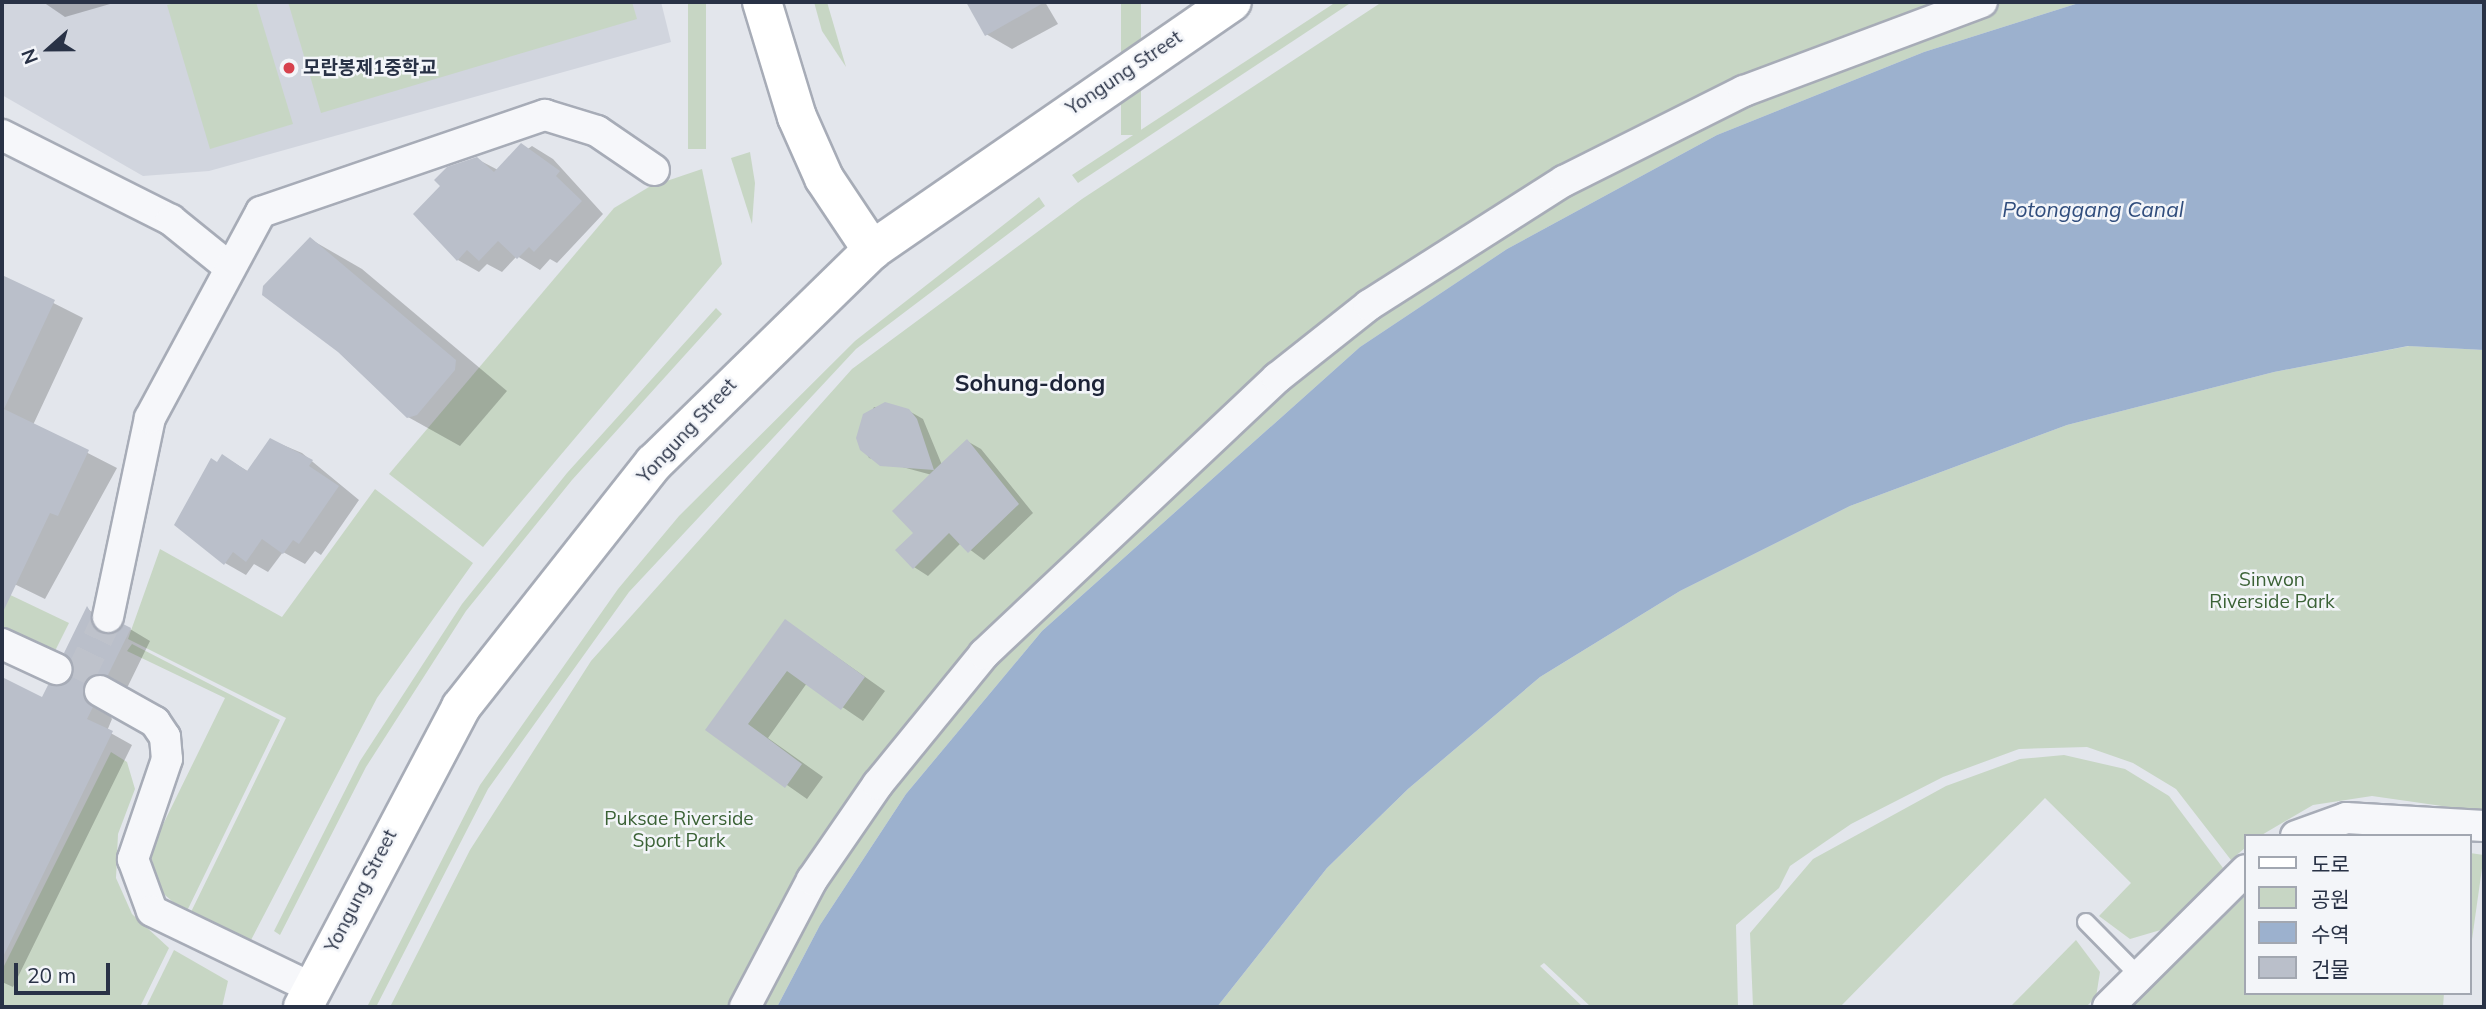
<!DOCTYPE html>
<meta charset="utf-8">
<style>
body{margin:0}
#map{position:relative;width:2486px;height:1009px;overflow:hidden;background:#e3e6ec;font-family:Mulish,"Noto Sans KR",sans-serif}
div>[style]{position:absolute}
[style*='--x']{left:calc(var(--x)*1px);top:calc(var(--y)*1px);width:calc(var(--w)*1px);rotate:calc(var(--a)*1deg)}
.built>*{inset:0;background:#d1d5de}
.green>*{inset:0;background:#c7d6c4;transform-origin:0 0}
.water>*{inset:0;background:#9cb1ce}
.shadow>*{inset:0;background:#0003}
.building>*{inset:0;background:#babfca}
.street-tunnel>*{height:30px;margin-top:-15px;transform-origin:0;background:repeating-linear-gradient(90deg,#bec2cb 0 30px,transparent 0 45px)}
.roads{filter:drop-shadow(2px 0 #a7acb7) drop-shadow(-2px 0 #a7acb7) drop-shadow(0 2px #a7acb7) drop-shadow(0 -2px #a7acb7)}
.lane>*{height:16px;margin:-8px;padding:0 8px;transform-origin:8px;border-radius:8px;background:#f6f7fa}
.street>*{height:30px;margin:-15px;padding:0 15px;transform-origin:15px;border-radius:15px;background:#f6f7fa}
.secondary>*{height:38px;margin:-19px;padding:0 19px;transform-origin:19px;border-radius:19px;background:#fff}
.primary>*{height:38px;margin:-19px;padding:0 19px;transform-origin:19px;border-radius:19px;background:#fff}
.dots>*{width:19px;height:19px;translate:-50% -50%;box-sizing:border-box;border:4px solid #f3f5f9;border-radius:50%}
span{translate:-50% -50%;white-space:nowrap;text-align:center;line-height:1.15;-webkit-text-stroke:5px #f3f5f9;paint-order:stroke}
.poi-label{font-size:19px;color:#293246;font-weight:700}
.left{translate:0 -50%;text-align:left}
.street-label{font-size:19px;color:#293246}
.park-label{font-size:19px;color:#3b6236}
.water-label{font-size:21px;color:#304d7d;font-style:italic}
.quarter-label{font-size:23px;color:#1c2337;font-weight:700}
.frame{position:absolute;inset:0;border:4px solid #293246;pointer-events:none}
.legend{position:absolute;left:2244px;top:834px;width:228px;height:161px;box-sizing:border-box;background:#f3f5f9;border:2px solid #a2a7b1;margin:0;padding:9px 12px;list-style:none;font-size:21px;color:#293246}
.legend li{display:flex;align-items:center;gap:14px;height:35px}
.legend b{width:35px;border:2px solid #a2a7b1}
.north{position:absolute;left:14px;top:14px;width:70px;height:70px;-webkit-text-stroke:5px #f3f5f9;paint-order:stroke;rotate:249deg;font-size:19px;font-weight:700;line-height:28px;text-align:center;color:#293246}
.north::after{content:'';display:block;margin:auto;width:24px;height:32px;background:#293246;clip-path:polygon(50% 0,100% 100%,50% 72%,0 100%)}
.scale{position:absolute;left:14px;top:963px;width:96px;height:32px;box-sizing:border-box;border:4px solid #293246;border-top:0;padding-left:9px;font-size:21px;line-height:24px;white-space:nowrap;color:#293246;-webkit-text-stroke:5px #f3f5f9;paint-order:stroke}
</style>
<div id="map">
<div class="built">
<div style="clip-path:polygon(2px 2px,661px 2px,671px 42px,209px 171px,143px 176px,2px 95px)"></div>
</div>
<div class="green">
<div style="clip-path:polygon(179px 2px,256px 2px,293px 124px,210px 149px,167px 5px)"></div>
<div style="clip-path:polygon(288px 2px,632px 2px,637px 19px,321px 113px)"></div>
<div style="left:688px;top:2px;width:18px;height:147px"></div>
<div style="clip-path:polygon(814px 2px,827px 2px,846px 67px,822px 31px)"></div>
<div style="left:1121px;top:2px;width:20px;height:133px"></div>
<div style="clip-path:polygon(1336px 2px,1352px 2px,1078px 183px,1072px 175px)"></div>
<div style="clip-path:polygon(1382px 2px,2082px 2px,1924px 52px,1717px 135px,1507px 249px,1360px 347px,1042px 631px,906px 794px,820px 925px,777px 1007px,390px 1007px,470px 850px,591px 661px,852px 369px,1082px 199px)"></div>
<div style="clip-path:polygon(750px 152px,755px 183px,752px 224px,731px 158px)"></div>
<div style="clip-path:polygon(702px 169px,722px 264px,483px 547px,389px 474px,614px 208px,649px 187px)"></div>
<div style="clip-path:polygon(1039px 197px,1045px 206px,856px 349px,629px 592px,488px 789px,376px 1007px,367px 1007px,480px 785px,618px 589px,679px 516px,855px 341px)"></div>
<div style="clip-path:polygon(716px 308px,722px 314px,572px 480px,466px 611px,366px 767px,280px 935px,274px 931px,360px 761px,462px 604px,567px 473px)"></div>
<div style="clip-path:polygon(2409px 346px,2484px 350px,2484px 812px,2372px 796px,2313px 805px,2260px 836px,2246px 836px,2246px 847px,2231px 860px,2176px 789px,2133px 763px,2087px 747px,2019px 749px,1943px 777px,1851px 824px,1790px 866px,1779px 888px,1736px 925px,1738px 1007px,1591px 1007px,1544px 963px,1540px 966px,1583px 1007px,1217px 1007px,1327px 868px,1408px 789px,1540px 677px,1680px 591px,1850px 506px,2067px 425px,2274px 372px)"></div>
<div style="clip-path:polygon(375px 489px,473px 563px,377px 698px,251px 940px,190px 914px,286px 718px,128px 639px,160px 549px,282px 617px)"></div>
<div style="clip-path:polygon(2px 591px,69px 623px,52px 657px,2px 633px)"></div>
<div style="clip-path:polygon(132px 644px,280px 720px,186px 913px,159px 890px,150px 851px,225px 698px,127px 651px)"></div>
<div style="clip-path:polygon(111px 752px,127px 762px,135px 789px,118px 834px,116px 878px,132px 914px,169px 948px,140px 1007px,2px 1007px,2px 970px)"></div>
<div style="clip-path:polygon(2064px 755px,2125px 769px,2169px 796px,2223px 868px,2164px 929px,2130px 939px,2099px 916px,2131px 883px,2045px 798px,1840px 1007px,1753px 1007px,1750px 933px,1813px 859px,1946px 786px,2020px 759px)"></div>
<div style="left:2470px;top:853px;width:14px;height:109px;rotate:8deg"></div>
<div style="clip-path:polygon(2246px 895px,2246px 993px,2444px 993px,2443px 1007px,2132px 1007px)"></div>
<div style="clip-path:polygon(2076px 940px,2100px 972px,2096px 997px,2086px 1007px,2010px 1007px)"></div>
<div style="clip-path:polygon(174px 950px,228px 981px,222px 1007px,146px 1007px)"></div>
</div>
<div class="water">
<div style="clip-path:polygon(2082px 2px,2484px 2px,2484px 350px,2408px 346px,2274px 372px,2067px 425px,1850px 506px,1680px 591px,1540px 677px,1408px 789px,1327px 868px,1217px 1007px,777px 1007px,820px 925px,906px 794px,1042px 631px,1360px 347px,1507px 249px,1717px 135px,1924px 52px)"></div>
</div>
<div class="shadow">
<div style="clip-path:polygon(43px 2px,117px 2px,65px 17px)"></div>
<div style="clip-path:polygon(968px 2px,1045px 2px,1058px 24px,1012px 49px,986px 34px)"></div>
<div style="clip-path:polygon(532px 146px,553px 159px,603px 214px,557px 263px,550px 259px,540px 270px,517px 256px,502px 272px,487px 264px,479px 272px,458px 260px,477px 159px,498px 170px)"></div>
<div style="clip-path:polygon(310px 239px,362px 269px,507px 391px,460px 446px,408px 417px,327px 341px)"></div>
<div style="clip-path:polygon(2px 277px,83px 318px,33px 425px,117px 468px,45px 599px,2px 578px)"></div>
<div style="clip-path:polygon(874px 407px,909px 411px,923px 419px,942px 465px,967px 441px,981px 449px,1033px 513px,984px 560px,961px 543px,928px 576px,914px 567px,915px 533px,932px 475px,869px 458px,858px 438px)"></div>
<div style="clip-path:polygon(271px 440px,302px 453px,359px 500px,321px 555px,315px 551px,305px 564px,283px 552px,268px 572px,254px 564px,246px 575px,225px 563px,218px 464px,223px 456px,249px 472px)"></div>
<div style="clip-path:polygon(88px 609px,114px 631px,130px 629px,150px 641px,128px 686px,111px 687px,102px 703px,112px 719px,107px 731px,132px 745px,13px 987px,2px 982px,2px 696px,8px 682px,43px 699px,68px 684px)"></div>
<div style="clip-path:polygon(786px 621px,885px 691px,863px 721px,807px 683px,768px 738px,823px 777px,807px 799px,707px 729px)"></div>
</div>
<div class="building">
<div style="clip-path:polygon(966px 2px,1045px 2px,985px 36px)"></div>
<div style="clip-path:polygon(521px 143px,560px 171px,556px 176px,582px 201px,534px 252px,529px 247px,517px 259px,498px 241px,479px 261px,467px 250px,457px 261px,413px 214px,440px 186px,434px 180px,447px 167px,477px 157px,494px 172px)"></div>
<div style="clip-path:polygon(310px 237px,456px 360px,455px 370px,417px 415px,407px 418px,338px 352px,262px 295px,263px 286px)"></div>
<div style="clip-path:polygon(2px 275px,55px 300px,4px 409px,89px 450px,58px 516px,50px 513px,2px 614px)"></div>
<div style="clip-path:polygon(885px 402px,909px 409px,917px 419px,934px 470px,967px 439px,1019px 504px,968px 553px,949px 533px,913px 569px,895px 550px,913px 533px,892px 511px,934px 470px,880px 466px,860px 450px,856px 438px,863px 414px)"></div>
<div style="clip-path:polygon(270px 438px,313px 460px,309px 466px,339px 486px,299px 544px,293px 540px,283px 554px,262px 539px,246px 562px,233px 552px,224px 565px,174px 525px,211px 458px,217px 462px,222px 454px,247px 471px)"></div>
<div style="clip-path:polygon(87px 606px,104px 634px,123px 624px,131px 628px,108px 675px,91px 676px,83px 690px,93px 707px,87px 719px,113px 731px,2px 959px,2px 677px,42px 697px,48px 685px,67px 683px,73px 667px,64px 653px)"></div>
<div style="clip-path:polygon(785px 619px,865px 677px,841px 710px,787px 671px,748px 724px,802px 764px,785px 788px,705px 730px)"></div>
</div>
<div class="street-tunnel">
<div style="--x:78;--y:680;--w:70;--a:-64.5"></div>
</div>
<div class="roads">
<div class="lane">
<div style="--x:2086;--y:922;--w:76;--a:45.5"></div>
</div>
<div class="street">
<div style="--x:2;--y:135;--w:189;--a:26.7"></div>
<div style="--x:171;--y:220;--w:75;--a:39"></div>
<div style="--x:108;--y:617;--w:203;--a:-78.1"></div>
<div style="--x:150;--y:418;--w:234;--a:-61.7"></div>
<div style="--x:261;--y:212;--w:300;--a:-18.9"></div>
<div style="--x:545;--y:115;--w:54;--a:17.1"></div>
<div style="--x:597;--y:131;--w:69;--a:34.4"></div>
<div style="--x:2;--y:644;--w:60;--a:24.8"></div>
<div style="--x:100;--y:691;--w:63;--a:29.4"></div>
<div style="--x:155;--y:722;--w:18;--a:56"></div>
<div style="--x:165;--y:737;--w:22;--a:85"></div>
<div style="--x:167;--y:759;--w:106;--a:108.8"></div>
<div style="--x:133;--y:859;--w:55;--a:69.9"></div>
<div style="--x:152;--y:911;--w:178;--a:25.7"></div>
<div style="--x:2296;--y:836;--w:53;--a:-19.8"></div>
<div style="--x:2346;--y:818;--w:138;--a:3.3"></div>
<div style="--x:745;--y:1007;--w:144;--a:-62.2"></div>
<div style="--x:812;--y:880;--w:116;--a:-55.5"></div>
<div style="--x:878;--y:784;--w:168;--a:-50.8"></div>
<div style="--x:984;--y:654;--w:403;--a:-43.3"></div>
<div style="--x:1277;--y:378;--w:117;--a:-38.4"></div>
<div style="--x:1369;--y:305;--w:231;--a:-32.5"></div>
<div style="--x:1564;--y:181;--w:201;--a:-26.6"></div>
<div style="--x:1744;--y:91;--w:254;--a:-20.5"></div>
<div style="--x:2108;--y:1007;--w:194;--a:-44.8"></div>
</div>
<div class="secondary">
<div style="--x:762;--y:2;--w:120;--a:73.1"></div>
<div style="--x:797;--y:117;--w:67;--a:66.1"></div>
<div style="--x:824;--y:178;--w:87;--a:56.3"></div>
</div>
<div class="primary">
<div style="--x:303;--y:1007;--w:339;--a:-62.2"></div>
<div style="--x:461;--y:707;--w:311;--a:-51.7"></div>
<div style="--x:654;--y:463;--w:305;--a:-44.3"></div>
<div style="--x:872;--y:250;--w:437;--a:-34.6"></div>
</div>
</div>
<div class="dots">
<div style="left:289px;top:68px;background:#d7424e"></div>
</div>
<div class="poi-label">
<span class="left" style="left:303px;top:68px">모란봉제1중학교</span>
</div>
<div class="street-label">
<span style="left:1124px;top:73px;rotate:-34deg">Yongung Street</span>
<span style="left:687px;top:431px;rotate:-47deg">Yongung Street</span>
<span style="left:361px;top:891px;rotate:-63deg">Yongung Street</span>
</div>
<div class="park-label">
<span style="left:2272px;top:591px">Sinwon<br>Riverside Park</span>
<span style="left:679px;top:830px">Puksae Riverside<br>Sport Park</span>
</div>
<div class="water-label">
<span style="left:2093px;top:209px">Potonggang Canal</span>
</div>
<div class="quarter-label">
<span style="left:1030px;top:383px">Sohung-dong</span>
</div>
<div class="frame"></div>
<ul class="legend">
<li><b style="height:9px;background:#fff"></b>도로</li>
<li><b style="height:19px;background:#c7d6c4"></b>공원</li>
<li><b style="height:19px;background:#9cb1ce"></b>수역</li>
<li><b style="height:19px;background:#babfca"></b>건물</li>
</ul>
<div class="north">N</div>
<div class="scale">20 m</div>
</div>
